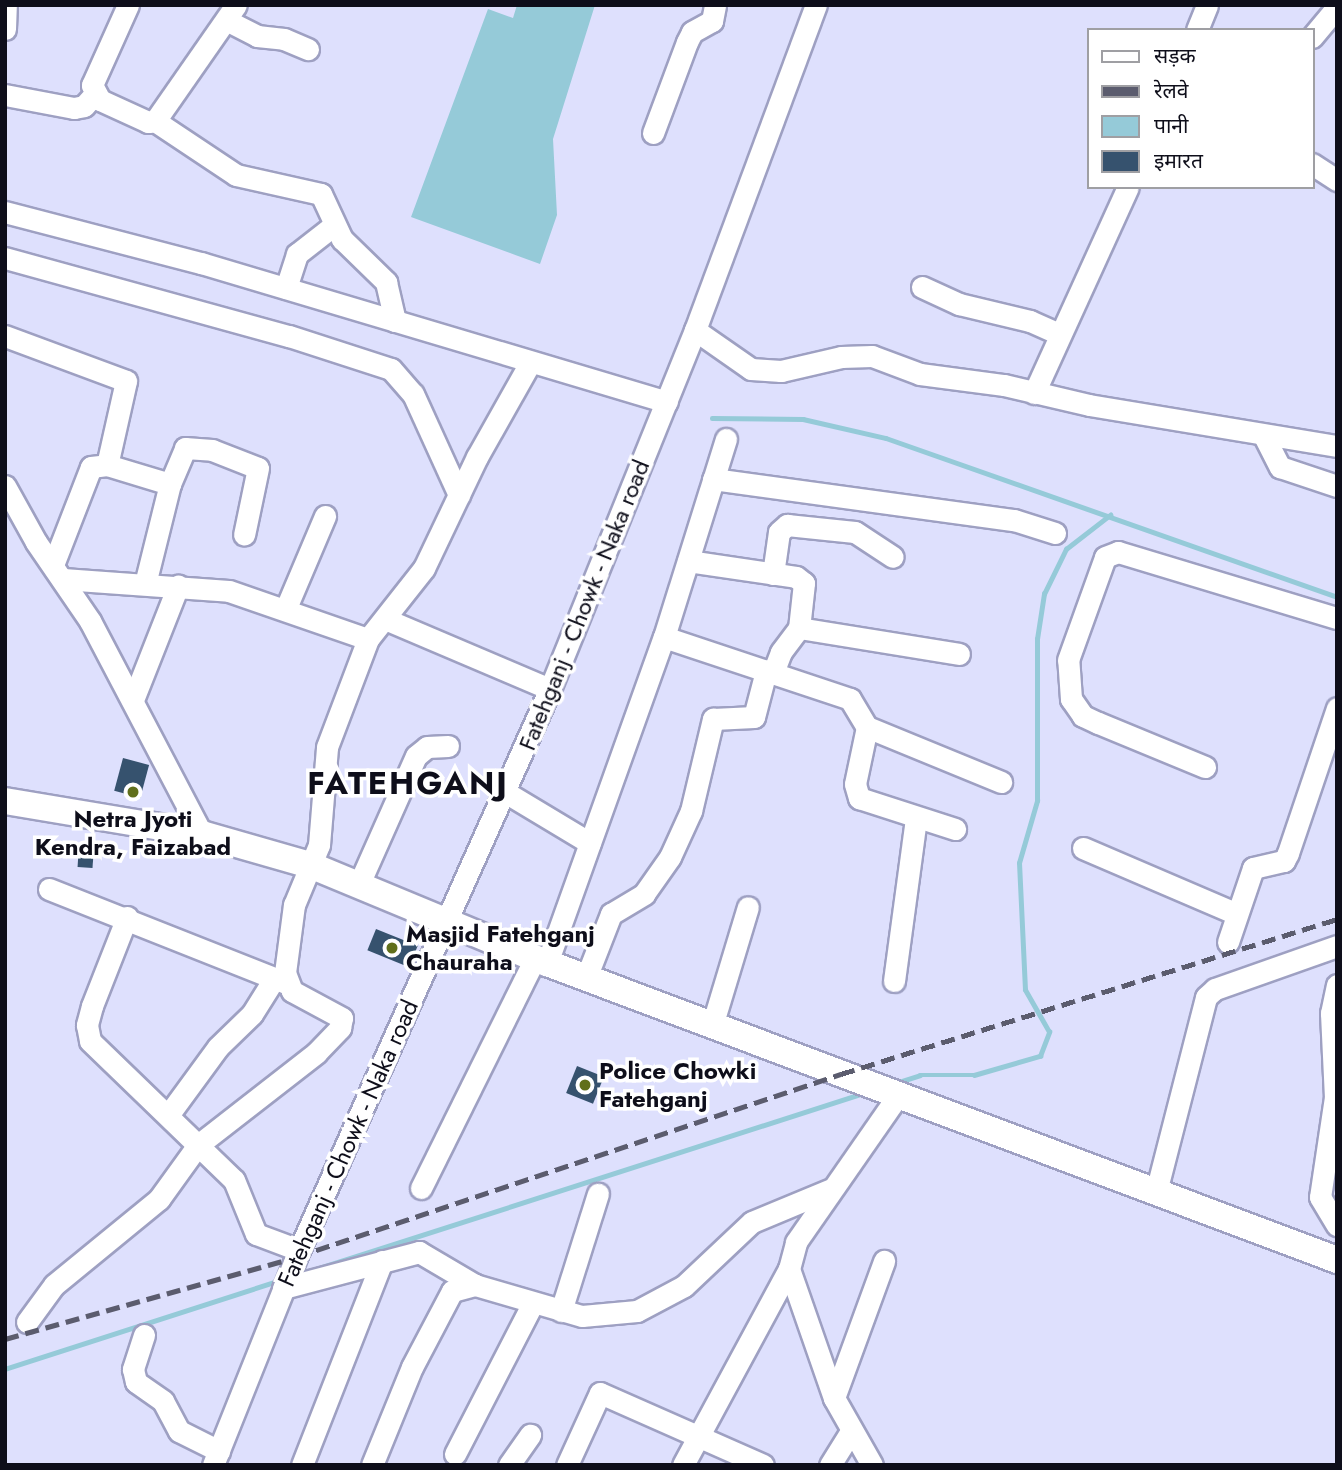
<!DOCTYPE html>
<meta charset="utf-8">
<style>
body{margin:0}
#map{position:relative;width:1342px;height:1470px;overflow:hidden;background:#dee0fd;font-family:Jost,"Noto Sans Devanagari",sans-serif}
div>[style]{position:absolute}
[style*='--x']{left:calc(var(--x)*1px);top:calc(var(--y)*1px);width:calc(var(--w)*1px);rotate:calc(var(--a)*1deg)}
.water>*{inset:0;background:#95cad8}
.stream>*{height:4.5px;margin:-2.25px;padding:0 2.25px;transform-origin:2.25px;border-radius:2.25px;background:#95cad8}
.building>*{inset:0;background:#36526e;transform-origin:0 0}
.roads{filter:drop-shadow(2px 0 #9ea0c2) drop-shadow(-2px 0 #9ea0c2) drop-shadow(0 2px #9ea0c2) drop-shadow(0 -2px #9ea0c2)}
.minor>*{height:21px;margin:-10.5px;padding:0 10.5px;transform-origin:10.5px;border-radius:10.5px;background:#fff}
.major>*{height:26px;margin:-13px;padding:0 13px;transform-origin:13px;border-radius:13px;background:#fff}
.rail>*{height:4.5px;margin-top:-2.25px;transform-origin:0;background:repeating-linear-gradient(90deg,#5b5c6e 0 14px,transparent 0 21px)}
.dots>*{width:19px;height:19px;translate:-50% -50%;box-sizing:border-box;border:4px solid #fff;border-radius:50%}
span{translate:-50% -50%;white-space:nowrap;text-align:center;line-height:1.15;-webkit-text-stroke:7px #fff;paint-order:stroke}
.street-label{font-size:24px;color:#0e0e1a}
.poi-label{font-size:24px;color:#0e0e1a;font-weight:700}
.left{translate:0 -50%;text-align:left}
.district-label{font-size:32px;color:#0e0e1a;font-weight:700;letter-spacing:2px}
.frame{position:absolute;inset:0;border:7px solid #0e0e1a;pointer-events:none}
.legend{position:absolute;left:1087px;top:28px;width:228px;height:161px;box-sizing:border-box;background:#fff;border:2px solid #9f9fa3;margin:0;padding:9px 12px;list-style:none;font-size:21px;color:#0e0e1a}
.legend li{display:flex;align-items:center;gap:14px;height:35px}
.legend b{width:35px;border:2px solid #9f9fa3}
</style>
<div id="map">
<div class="water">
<div style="clip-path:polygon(517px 5px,595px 5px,553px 139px,557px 215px,540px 264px,411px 217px,488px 9px,513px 18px)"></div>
</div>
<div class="stream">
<div style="--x:712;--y:418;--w:91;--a:0.6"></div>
<div style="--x:803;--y:419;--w:85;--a:12.9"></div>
<div style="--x:886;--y:438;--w:478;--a:19.4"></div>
<div style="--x:896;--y:1083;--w:25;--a:-18"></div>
<div style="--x:920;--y:1075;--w:54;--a:0"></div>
<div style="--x:974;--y:1075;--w:69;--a:-16.1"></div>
<div style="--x:1040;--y:1056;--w:26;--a:-69"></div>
<div style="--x:1049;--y:1032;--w:48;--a:-119.7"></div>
<div style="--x:1025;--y:990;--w:127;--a:-92.7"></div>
<div style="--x:1019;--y:863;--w:65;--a:-73.8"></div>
<div style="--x:1037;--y:801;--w:162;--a:-90"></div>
<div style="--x:1037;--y:639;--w:46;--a:-81.2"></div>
<div style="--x:1044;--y:594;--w:50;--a:-63.9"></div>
<div style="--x:1066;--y:549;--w:56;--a:-37.7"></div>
<div style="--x:316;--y:1269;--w:576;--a:-17.81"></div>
<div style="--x:5;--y:1369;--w:287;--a:-17.9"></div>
</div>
<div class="building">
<div style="left:123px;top:758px;width:27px;height:34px;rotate:15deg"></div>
<div style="left:79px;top:846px;width:15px;height:21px;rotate:4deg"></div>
<div style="left:376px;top:929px;width:45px;height:23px;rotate:22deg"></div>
<div style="left:577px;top:1066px;width:29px;height:29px;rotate:22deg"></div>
</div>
<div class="roads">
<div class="minor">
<div style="--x:128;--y:5;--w:88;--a:114.2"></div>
<div style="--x:92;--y:85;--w:17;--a:62"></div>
<div style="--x:100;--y:100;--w:53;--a:24.6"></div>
<div style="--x:148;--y:122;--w:7;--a:-8"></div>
<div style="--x:155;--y:121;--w:141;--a:-55.1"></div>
<div style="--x:226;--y:20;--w:35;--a:27"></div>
<div style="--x:257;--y:36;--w:27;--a:6"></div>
<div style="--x:284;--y:39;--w:26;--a:23"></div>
<div style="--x:5;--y:29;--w:24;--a:-88"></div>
<div style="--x:1197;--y:30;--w:27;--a:-68"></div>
<div style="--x:1312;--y:37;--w:39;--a:-50"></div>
<div style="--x:5;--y:95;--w:70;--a:10.7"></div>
<div style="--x:74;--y:108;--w:10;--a:-11"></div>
<div style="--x:84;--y:106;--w:15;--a:-48"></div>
<div style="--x:155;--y:121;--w:97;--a:33.7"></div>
<div style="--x:236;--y:175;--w:87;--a:12.6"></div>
<div style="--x:321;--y:194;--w:50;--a:65"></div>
<div style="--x:342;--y:239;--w:62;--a:44.3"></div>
<div style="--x:386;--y:282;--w:40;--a:77"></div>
<div style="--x:653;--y:133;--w:97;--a:-69.5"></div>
<div style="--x:687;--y:42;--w:11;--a:-63"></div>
<div style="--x:692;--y:32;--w:23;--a:-29"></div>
<div style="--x:712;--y:21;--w:16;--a:-79"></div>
<div style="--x:1312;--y:164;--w:30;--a:33"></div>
<div style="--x:5;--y:212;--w:203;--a:14.6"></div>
<div style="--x:201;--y:263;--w:486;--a:16.6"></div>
<div style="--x:5;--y:258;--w:295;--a:15.4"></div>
<div style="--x:289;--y:336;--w:107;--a:17.9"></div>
<div style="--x:391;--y:369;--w:33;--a:49"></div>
<div style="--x:413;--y:394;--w:111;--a:65.5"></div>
<div style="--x:922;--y:287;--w:41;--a:24.7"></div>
<div style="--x:959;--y:304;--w:73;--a:13.5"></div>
<div style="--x:1030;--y:321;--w:32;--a:24"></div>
<div style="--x:286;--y:288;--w:36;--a:-72"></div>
<div style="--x:297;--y:254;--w:46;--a:-37.9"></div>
<div style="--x:695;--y:330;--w:68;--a:34.9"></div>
<div style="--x:751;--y:369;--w:30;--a:4"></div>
<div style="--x:781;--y:371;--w:62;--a:-13.1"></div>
<div style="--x:841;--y:357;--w:31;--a:-2"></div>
<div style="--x:872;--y:356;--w:51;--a:20.6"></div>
<div style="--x:920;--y:374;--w:85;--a:7.5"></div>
<div style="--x:1004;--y:385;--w:87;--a:13.2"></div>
<div style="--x:1089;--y:405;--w:251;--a:9.4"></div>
<div style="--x:5;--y:336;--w:129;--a:20.4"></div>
<div style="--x:126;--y:381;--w:86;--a:102.7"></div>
<div style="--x:1034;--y:393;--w:226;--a:-65.5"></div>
<div style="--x:1264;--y:436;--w:35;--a:63"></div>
<div style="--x:1280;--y:467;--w:60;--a:18.4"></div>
<div style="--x:726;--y:439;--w:207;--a:107.4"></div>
<div style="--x:664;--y:637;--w:196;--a:18.4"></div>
<div style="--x:850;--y:699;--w:33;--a:59"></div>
<div style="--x:867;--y:727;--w:145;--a:22.3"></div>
<div style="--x:713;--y:479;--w:304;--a:7.8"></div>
<div style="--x:1014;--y:520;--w:43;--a:17.6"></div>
<div style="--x:5;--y:486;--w:64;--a:61"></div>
<div style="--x:36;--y:542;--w:96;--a:55.6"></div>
<div style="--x:90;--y:621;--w:241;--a:62.3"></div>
<div style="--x:688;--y:561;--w:109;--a:8.4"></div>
<div style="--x:796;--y:577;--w:10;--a:37"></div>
<div style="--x:804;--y:583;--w:45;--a:96.3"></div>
<div style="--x:799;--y:628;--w:30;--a:127"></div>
<div style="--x:781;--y:652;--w:22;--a:111"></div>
<div style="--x:53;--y:565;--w:105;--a:-68.8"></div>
<div style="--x:91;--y:467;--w:16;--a:-7"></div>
<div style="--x:107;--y:465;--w:66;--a:16.8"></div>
<div style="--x:773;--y:574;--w:42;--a:-81.9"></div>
<div style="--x:779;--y:532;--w:11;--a:-41"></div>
<div style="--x:787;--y:525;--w:68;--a:5.9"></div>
<div style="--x:855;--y:532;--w:45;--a:33.3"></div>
<div style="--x:63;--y:579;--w:166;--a:4.1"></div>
<div style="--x:229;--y:591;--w:147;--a:19.1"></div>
<div style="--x:145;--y:584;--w:103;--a:-76"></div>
<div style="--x:170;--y:484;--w:39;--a:-67"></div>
<div style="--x:185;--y:448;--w:27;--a:4"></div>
<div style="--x:212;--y:450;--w:49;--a:21.4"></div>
<div style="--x:258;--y:468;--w:68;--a:101.8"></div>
<div style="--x:286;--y:608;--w:100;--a:-67"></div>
<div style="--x:385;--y:619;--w:179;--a:23"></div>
<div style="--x:799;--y:628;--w:162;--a:9.2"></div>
<div style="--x:133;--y:700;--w:123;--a:-68.5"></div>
<div style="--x:867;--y:727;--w:58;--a:101.9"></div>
<div style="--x:855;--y:784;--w:15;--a:74"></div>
<div style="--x:859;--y:798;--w:101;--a:17.9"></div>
<div style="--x:1205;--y:767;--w:116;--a:-157.6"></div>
<div style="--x:1098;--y:723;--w:17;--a:-155"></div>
<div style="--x:1083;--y:716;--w:21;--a:-125"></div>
<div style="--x:1071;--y:699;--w:39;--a:-94"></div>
<div style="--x:1068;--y:660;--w:109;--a:-70.2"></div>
<div style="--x:1105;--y:557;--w:14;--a:-21"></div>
<div style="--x:1118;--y:552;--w:229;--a:16.8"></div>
<div style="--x:505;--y:792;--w:99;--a:31"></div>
<div style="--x:1083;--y:848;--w:165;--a:23.2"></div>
<div style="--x:359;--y:884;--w:140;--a:-66"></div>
<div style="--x:416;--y:756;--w:14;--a:-39"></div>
<div style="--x:427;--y:747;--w:21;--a:-3"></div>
<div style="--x:49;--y:889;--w:255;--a:21.6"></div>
<div style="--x:127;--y:917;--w:96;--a:111.5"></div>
<div style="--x:92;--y:1006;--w:20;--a:105"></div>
<div style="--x:87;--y:1025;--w:16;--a:79"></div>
<div style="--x:90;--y:1041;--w:200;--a:44"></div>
<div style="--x:234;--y:1180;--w:58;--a:67.8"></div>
<div style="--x:256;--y:1234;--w:46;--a:20.4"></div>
<div style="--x:1228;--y:942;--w:78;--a:-71.3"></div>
<div style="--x:1253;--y:868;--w:32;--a:-13"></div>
<div style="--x:1284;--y:861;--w:9;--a:-63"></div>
<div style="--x:1288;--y:853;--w:153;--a:-71.3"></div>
<div style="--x:547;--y:963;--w:346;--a:-70.3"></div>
<div style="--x:586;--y:978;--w:69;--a:-68.7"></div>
<div style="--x:611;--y:914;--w:39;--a:-31"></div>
<div style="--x:644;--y:894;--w:45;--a:-54.9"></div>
<div style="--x:670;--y:857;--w:51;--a:-65.5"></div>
<div style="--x:691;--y:811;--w:95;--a:-76.6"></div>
<div style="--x:713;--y:719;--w:41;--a:-2.8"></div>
<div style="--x:754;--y:717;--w:48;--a:-75.4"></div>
<div style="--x:894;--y:981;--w:164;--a:-82.3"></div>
<div style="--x:1337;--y:985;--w:29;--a:102"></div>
<div style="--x:1331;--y:1013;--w:84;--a:87.3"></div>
<div style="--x:1335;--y:1097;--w:101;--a:98.5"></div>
<div style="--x:1320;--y:1197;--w:33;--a:59"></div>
<div style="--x:712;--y:1026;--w:124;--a:-73.2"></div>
<div style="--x:169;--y:1114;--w:83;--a:-53.8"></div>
<div style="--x:218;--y:1047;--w:47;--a:-44.1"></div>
<div style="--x:252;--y:1014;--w:40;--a:-58"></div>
<div style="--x:421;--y:1188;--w:257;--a:-63.6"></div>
<div style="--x:1156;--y:1192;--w:201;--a:-75.6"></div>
<div style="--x:1206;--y:997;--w:12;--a:-42"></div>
<div style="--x:1215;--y:989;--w:129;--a:-19.4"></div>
<div style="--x:283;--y:1288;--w:141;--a:-14.8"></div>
<div style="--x:419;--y:1252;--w:65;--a:30.5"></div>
<div style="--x:561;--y:1311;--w:123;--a:-72.5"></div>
<div style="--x:27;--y:1322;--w:46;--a:-53.9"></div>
<div style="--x:54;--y:1285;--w:136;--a:-39.3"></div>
<div style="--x:159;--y:1199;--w:67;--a:-54.2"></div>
<div style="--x:198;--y:1145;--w:150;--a:-37.9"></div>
<div style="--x:316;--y:1053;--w:35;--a:-46"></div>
<div style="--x:340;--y:1028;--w:10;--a:-79"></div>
<div style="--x:342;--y:1018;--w:57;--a:-151.6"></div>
<div style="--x:292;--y:991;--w:19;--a:-111"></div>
<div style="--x:285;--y:973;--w:69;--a:-82.5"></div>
<div style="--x:294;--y:905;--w:65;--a:-67.4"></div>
<div style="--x:319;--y:845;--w:98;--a:-85.3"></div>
<div style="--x:327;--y:747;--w:116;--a:-69.2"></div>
<div style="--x:368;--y:639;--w:90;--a:-51.7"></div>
<div style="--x:424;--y:568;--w:123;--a:-64.5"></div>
<div style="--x:477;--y:457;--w:108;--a:-60.6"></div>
<div style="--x:144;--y:1335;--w:36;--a:108"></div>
<div style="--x:133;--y:1369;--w:13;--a:77"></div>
<div style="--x:136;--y:1382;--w:33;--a:35"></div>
<div style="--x:163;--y:1401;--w:34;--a:62"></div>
<div style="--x:179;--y:1431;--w:45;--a:26.6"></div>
<div style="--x:834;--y:1398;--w:146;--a:-69.9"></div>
<div style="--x:455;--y:1454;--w:170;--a:-62.7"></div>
<div style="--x:213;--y:1465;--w:224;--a:-68.2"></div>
<div style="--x:296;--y:1257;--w:622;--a:-65.91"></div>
<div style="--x:550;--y:689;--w:387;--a:-68"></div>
<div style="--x:695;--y:330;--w:347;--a:-69.6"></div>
<div style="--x:302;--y:1465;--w:219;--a:-68.6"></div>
<div style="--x:372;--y:1465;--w:106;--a:-67.8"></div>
<div style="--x:412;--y:1367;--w:86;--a:-62.2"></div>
<div style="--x:452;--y:1291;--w:24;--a:-15"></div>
<div style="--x:475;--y:1285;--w:111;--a:16.2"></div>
<div style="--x:582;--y:1316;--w:55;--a:-5.2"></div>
<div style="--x:637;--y:1311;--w:53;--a:-28"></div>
<div style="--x:684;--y:1286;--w:93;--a:-43.3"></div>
<div style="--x:752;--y:1222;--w:83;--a:-22.6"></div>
<div style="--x:509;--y:1465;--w:37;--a:-55"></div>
<div style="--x:567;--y:1465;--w:79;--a:-65.4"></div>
<div style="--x:600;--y:1393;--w:178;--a:23.8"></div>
<div style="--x:683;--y:1465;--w:223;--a:-61.6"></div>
<div style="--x:830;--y:1465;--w:39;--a:-58"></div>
<div style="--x:872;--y:1465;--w:77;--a:-119.6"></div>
<div style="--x:834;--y:1398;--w:137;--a:-109.2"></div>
<div style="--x:789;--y:1269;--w:28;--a:-75"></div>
<div style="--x:796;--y:1242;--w:179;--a:-55.2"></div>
</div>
<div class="major">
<div style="--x:5;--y:801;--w:200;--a:9.5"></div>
<div style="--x:202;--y:834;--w:112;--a:16"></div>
<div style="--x:310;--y:865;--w:256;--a:22.5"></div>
<div style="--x:547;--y:963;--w:844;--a:20.6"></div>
</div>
</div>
<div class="rail">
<div style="--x:5;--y:1339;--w:302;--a:-15.7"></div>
<div style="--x:296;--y:1257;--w:575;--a:-18.56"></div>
<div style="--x:841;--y:1074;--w:520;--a:-17.35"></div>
</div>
<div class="dots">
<div style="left:133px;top:792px;background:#606f1b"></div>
<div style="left:392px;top:948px;background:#606f1b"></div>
<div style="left:585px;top:1085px;background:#606f1b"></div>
</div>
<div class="street-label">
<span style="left:584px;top:605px;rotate:-68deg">Fatehganj - Chowk - Naka road</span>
<span style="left:348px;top:1143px;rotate:-66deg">Fatehganj - Chowk - Naka road</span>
</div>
<div class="poi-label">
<span style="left:133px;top:833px">Netra Jyoti<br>Kendra, Faizabad</span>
<span class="left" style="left:406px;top:948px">Masjid Fatehganj<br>Chauraha</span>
<span class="left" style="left:599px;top:1085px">Police Chowki<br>Fatehganj</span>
</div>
<div class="district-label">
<span style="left:408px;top:783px">FATEHGANJ</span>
</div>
<div class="frame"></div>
<ul class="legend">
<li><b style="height:9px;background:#fff"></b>सड़क</li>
<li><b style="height:9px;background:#5b5c6e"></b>रेलवे</li>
<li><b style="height:19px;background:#95cad8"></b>पानी</li>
<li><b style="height:19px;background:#36526e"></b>इमारत</li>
</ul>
</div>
